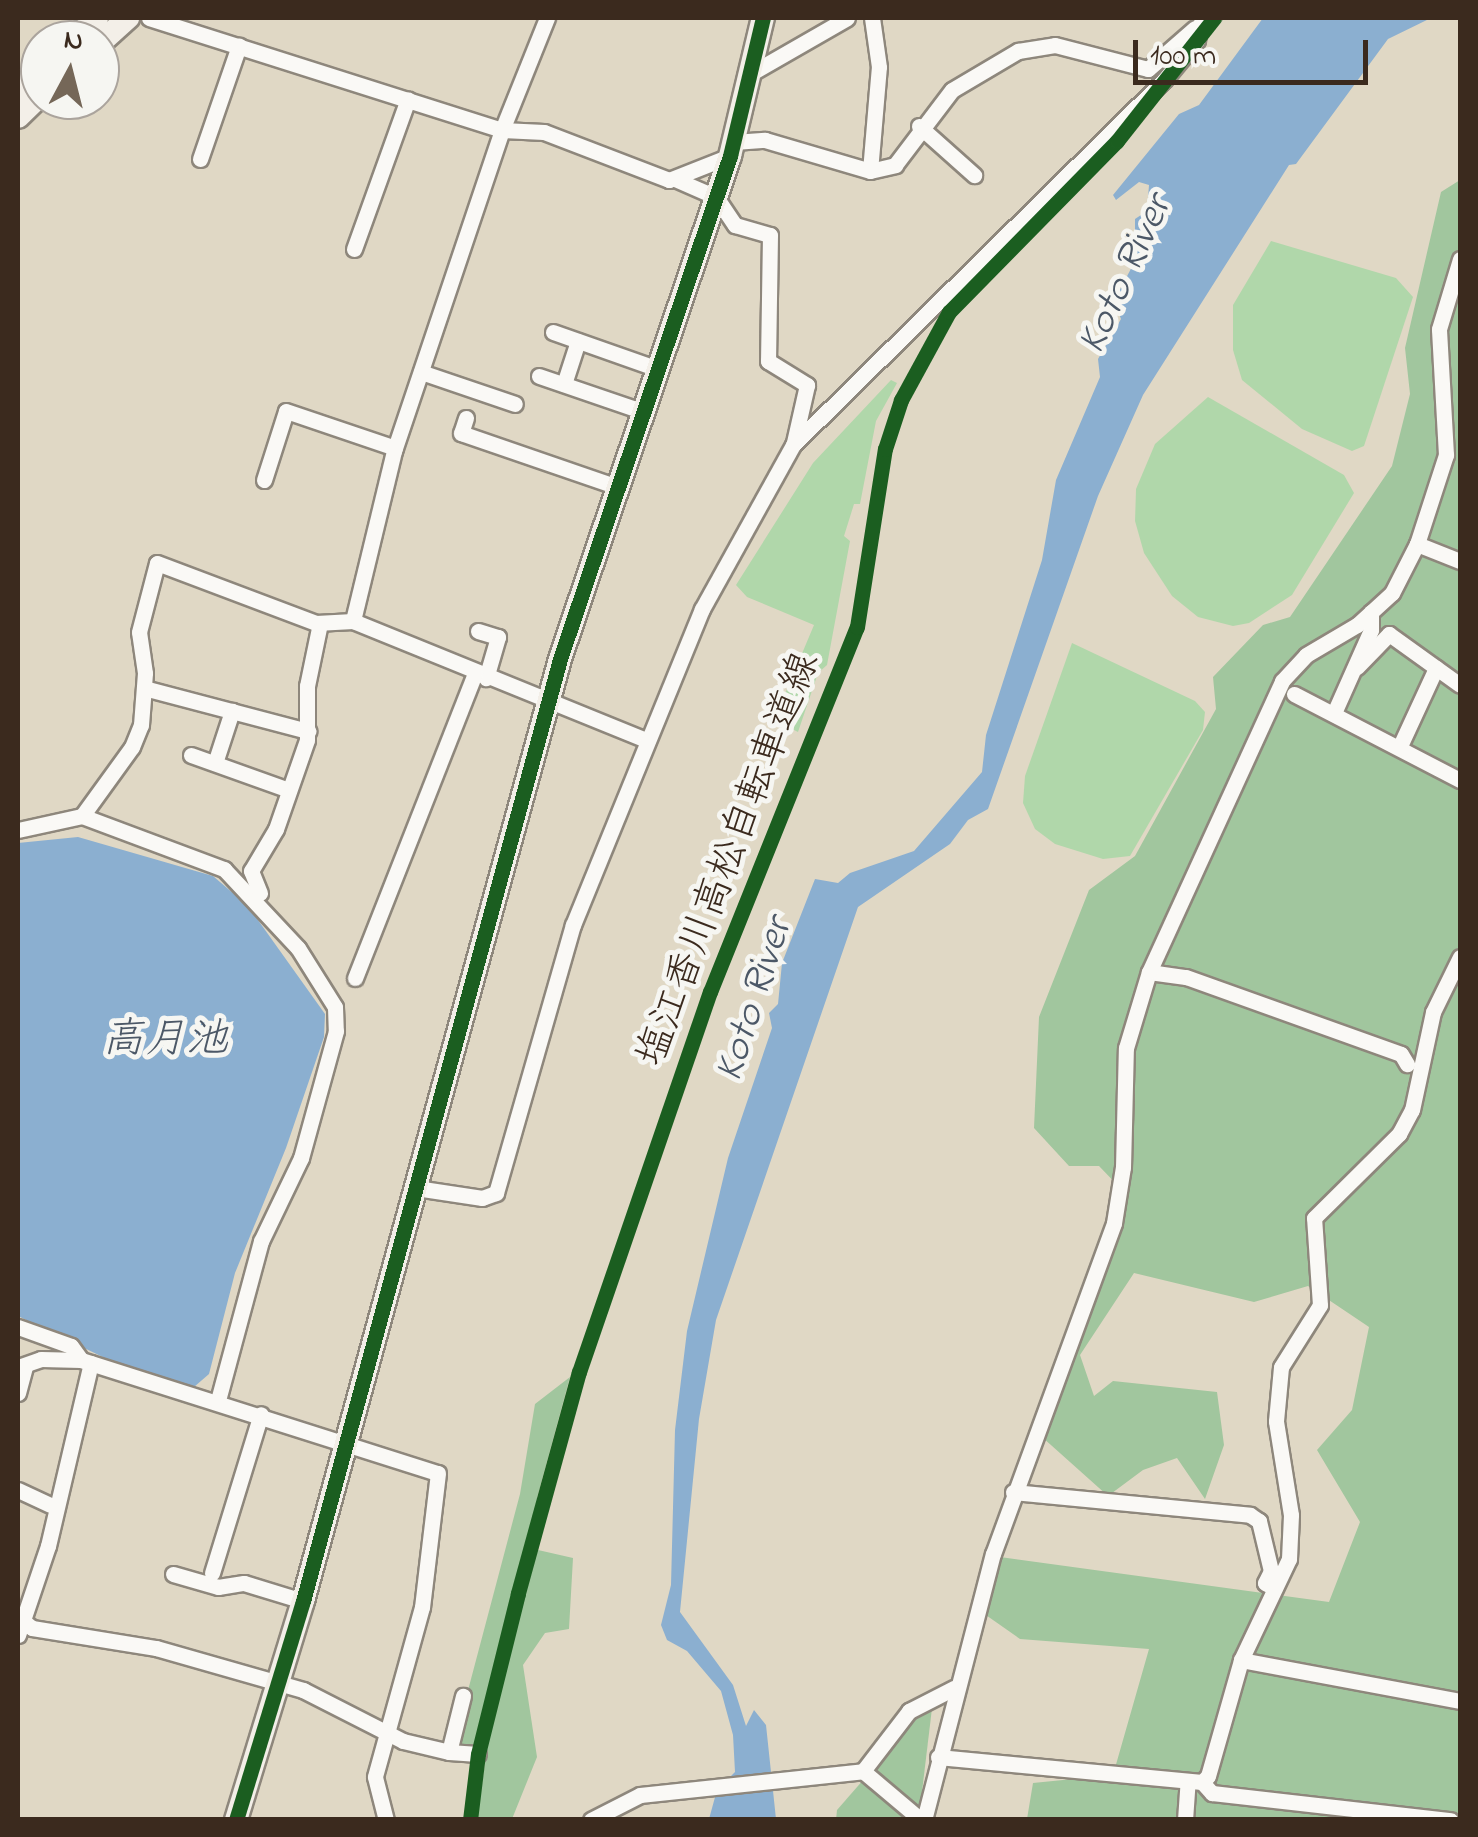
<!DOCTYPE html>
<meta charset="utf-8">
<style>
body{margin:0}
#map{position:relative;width:1478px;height:1837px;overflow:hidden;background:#e0d8c5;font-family:"Indie Flower","Klee One",sans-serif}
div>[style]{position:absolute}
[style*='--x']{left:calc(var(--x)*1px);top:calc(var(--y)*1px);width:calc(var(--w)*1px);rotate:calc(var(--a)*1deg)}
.green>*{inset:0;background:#b0d7aa}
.forest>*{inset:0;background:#a1c69e}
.water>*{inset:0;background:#8bafd0}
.roads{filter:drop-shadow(2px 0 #8e877c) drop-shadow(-2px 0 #8e877c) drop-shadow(0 2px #8e877c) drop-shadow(0 -2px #8e877c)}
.street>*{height:15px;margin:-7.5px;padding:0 7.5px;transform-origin:7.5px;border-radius:7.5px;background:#faf9f6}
.secondary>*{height:22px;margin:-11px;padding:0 11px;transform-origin:11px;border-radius:11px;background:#f3efe8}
.cycleway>*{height:15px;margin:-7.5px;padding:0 7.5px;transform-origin:7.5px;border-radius:7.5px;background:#1b5e20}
span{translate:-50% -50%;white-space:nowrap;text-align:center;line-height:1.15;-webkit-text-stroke:10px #f6f6f2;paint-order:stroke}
.street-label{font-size:40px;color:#3b2a1e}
.water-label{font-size:42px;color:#4c5867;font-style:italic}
.frame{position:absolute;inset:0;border:20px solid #3b2a1e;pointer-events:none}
.north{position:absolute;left:20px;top:20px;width:100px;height:100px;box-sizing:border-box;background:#f6f6f2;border:2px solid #aba49d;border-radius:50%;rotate:7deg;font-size:28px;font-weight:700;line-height:40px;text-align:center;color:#3b2a1e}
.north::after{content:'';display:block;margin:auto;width:35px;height:45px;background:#756758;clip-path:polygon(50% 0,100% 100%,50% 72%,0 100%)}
.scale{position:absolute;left:1133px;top:40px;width:235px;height:45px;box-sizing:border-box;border:5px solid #3b2a1e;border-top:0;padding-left:12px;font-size:30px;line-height:35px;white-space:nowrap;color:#3b2a1e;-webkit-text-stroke:8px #f6f6f2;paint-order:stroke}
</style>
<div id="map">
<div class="green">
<div style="clip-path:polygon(1271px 241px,1396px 278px,1413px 297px,1364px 446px,1352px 451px,1302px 429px,1242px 380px,1233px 350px,1233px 305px)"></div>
<div style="clip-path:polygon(891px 380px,897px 383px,876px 421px,860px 504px,854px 504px,844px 536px,850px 541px,827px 665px,818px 673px,798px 732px,774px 720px,814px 625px,747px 597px,736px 585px,813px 463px)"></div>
<div style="clip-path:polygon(1208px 397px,1344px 475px,1354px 493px,1292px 595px,1249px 623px,1233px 626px,1198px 617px,1172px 596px,1144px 553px,1135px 521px,1136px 489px,1155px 444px)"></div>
<div style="clip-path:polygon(1072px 643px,1195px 701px,1205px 712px,1203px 730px,1130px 856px,1103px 859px,1055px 844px,1035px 829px,1023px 803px,1025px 776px)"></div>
</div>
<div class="forest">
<div style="clip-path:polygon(1460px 180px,1460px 1819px,1027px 1819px,1033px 1783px,1113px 1775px,1149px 1649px,1020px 1639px,983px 1613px,1000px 1557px,1329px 1602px,1360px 1522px,1317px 1450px,1352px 1410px,1369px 1327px,1308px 1286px,1254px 1302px,1134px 1273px,1080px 1355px,1094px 1396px,1113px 1381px,1217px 1392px,1224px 1445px,1205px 1499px,1177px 1458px,1143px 1470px,1108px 1496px,1042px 1437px,1124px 1192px,1099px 1166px,1069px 1166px,1034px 1128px,1039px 1017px,1089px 890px,1135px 856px,1216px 709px,1213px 677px,1263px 625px,1290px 617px,1392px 466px,1410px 394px,1405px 348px,1441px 192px)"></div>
<div style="clip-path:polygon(570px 1377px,537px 1498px,538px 1550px,573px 1558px,569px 1629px,545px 1633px,523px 1665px,537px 1757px,512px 1819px,477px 1819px,486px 1756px,453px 1747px,520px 1494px,535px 1404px)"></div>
<div style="clip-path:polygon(933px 1700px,921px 1800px,912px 1819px,836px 1820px,837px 1810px)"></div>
</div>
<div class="water">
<div style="clip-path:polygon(1263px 18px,1431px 18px,1388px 39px,1296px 164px,1289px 165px,1143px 395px,1098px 496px,988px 809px,968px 820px,950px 844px,858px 907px,716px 1320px,699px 1419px,680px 1612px,733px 1685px,746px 1726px,754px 1710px,766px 1725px,776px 1819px,709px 1819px,717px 1790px,735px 1772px,733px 1735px,721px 1691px,687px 1651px,667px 1640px,661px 1625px,671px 1585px,675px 1430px,687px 1331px,728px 1158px,772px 1028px,769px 1013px,778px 1004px,782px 963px,815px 879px,838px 883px,850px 873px,914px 851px,982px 772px,986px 735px,1042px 560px,1056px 480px,1100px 377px,1098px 359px,1121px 319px,1114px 301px,1135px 261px,1135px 219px,1147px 211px,1149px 185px,1139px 182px,1116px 200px,1113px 195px,1179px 114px,1199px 105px)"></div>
<div style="clip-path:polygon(78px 837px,213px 876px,248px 906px,325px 1014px,324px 1037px,286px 1148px,235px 1273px,209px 1374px,194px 1387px,109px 1360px,18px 1316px,18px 843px)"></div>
</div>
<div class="roads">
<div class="street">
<div style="--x:149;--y:18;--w:370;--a:17.6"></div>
<div style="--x:502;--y:130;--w:42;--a:2.7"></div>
<div style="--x:544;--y:132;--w:134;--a:21"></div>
<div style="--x:669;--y:180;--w:66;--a:-21.5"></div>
<div style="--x:547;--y:18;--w:121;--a:111.9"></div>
<div style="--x:502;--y:130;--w:339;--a:108.6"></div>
<div style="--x:394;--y:451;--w:175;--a:103.6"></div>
<div style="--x:353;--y:621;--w:318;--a:22.1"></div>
<div style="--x:748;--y:75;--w:114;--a:-29.9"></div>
<div style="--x:919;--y:126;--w:74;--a:41.7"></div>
<div style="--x:734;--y:142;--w:31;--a:-4"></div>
<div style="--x:765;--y:140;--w:109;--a:16.4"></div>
<div style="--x:870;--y:171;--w:26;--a:-13"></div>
<div style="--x:895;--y:165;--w:94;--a:-52.8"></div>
<div style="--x:952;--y:90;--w:77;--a:-30.6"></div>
<div style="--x:1018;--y:51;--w:37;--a:-9"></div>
<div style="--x:1055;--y:45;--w:96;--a:14.5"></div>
<div style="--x:1148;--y:69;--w:62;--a:-41.1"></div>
<div style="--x:200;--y:159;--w:120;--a:-71"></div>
<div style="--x:870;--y:171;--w:104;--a:-85.1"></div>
<div style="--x:879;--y:67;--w:49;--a:-98.1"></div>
<div style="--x:677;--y:180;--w:43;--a:23.6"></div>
<div style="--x:716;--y:197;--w:34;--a:56"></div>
<div style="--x:735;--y:225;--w:36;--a:16"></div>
<div style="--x:770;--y:235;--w:126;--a:90.9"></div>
<div style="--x:768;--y:361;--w:46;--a:31.6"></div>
<div style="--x:807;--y:385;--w:58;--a:102.8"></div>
<div style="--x:354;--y:249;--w:159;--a:-70.2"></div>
<div style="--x:553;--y:332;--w:111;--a:19.4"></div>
<div style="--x:421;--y:372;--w:99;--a:18.8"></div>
<div style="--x:539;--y:376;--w:111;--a:18.9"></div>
<div style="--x:564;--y:384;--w:45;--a:-72"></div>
<div style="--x:466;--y:418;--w:16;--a:108"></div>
<div style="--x:461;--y:433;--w:166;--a:19"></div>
<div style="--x:264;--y:480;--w:72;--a:-72.3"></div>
<div style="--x:286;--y:411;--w:115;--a:18.7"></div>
<div style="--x:1417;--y:544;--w:46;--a:21.6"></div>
<div style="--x:478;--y:631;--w:21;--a:17"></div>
<div style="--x:498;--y:637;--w:43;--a:106.3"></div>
<div style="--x:1357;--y:667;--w:46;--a:-45.9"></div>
<div style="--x:1389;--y:634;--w:87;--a:35.7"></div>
<div style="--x:144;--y:688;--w:170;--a:14.7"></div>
<div style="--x:1294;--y:694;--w:187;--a:27.4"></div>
<div style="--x:1334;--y:713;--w:91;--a:-66"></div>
<div style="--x:1371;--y:630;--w:18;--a:-90"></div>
<div style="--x:1400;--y:746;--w:86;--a:-65.2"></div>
<div style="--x:191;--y:755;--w:104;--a:19.7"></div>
<div style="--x:215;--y:763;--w:55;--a:-71.9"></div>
<div style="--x:82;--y:816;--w:152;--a:20.5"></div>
<div style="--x:224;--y:869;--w:108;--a:46.9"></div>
<div style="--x:298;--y:948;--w:70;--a:57.9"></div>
<div style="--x:335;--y:1007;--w:24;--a:88"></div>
<div style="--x:336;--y:1031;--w:132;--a:105.4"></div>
<div style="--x:301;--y:1158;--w:92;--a:115.7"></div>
<div style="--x:261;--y:1241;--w:165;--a:105.1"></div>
<div style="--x:18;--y:830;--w:66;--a:-12.3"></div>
<div style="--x:82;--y:816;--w:85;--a:-54.1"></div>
<div style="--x:132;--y:747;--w:24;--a:-68"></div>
<div style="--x:141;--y:725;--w:52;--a:-85.6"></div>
<div style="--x:145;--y:673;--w:41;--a:-98.3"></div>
<div style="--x:139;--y:632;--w:71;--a:-75.4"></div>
<div style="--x:157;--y:563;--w:170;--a:20.7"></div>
<div style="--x:316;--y:623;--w:37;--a:-3"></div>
<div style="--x:260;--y:893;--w:24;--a:-112"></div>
<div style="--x:251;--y:871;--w:49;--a:-59.2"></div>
<div style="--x:276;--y:829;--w:94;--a:-70.8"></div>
<div style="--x:307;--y:740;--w:54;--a:-90"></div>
<div style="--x:307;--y:686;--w:64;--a:-78.3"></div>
<div style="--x:1149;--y:972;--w:37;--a:8"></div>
<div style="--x:1186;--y:977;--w:228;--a:19.7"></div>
<div style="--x:1401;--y:1054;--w:12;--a:59"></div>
<div style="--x:355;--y:978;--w:327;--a:-68.5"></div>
<div style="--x:416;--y:1188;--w:67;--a:8.6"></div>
<div style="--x:482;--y:1198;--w:15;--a:-20"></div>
<div style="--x:496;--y:1193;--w:279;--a:-74"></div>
<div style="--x:573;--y:925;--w:341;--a:-67.8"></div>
<div style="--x:702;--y:609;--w:188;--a:-61"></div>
<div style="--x:793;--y:445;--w:520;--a:-44.53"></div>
<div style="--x:1164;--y:80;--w:52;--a:-50.5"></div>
<div style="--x:1197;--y:40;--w:16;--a:-79"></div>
<div style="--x:18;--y:1327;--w:56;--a:19.7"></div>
<div style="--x:71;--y:1346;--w:17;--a:54"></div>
<div style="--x:18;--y:1367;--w:24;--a:-19"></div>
<div style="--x:41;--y:1359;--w:40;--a:1.4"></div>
<div style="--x:81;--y:1360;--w:374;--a:17.6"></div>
<div style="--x:438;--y:1473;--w:135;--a:96.8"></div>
<div style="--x:422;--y:1607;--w:176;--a:105.5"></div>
<div style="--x:375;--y:1777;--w:44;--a:75.7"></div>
<div style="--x:18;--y:1393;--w:27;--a:-75"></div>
<div style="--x:18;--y:1490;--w:35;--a:25"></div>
<div style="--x:1013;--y:1492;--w:238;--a:5.5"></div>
<div style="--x:1250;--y:1515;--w:11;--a:34"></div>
<div style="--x:1259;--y:1521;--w:51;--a:76.5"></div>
<div style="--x:1271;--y:1571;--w:13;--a:117"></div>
<div style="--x:1265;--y:1583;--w:11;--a:27"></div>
<div style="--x:212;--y:1573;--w:166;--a:-72.9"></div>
<div style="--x:173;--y:1574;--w:47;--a:16.1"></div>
<div style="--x:218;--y:1587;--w:26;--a:-9"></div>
<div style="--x:244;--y:1583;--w:62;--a:17"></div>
<div style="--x:18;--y:1617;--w:18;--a:38"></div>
<div style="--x:32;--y:1628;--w:126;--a:9.2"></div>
<div style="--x:156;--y:1648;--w:153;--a:15.9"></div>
<div style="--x:303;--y:1690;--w:112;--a:27"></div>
<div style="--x:403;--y:1741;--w:47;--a:13.4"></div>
<div style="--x:449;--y:1752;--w:58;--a:-76"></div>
<div style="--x:18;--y:1635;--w:94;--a:-71.4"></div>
<div style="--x:48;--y:1546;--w:188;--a:-76.8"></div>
<div style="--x:1241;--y:1660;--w:223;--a:10.6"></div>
<div style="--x:449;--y:1752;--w:29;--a:4"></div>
<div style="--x:938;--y:1757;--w:265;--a:5.4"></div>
<div style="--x:1202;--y:1782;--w:8;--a:-45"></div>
<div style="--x:1208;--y:1776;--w:121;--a:-74.1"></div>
<div style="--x:1241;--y:1660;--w:112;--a:-64.6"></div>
<div style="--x:1289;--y:1559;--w:44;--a:-87.4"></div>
<div style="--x:1291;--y:1515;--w:95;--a:-99.1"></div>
<div style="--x:1276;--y:1421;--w:54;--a:-84.7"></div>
<div style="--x:1281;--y:1367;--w:73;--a:-57.8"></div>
<div style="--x:1320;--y:1305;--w:87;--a:-93.9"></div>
<div style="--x:1314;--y:1218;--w:120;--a:-44.7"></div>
<div style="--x:1399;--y:1134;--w:27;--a:-62"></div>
<div style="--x:1412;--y:1110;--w:100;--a:-77.9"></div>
<div style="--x:1433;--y:1012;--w:61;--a:-63.9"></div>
<div style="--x:863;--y:1771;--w:76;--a:40.2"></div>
<div style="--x:1202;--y:1782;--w:15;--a:48"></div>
<div style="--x:1212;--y:1793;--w:240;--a:6.5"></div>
<div style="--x:591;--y:1820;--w:55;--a:-27"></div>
<div style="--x:640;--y:1795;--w:224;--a:-6.1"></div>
<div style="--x:863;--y:1771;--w:76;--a:-52.5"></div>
<div style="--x:909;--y:1711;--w:51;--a:-27.1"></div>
<div style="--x:924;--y:1820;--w:275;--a:-75.5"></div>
<div style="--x:993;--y:1554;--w:352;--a:-69.9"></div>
<div style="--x:1114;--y:1223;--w:57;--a:-80.9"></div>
<div style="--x:1123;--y:1167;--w:119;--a:-88.6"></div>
<div style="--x:1126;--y:1048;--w:79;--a:-73.2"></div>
<div style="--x:1149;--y:972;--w:320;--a:-65.4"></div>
<div style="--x:1282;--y:681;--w:35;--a:-47"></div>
<div style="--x:1306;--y:655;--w:59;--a:-30.5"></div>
<div style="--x:1357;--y:625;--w:47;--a:-42.4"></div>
<div style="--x:1392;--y:593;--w:55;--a:-63"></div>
<div style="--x:1417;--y:544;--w:94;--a:-72"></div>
<div style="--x:1446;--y:455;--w:126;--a:-93.2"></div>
<div style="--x:1439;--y:329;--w:73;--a:-73.3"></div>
<div style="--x:1185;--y:1820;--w:39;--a:-86"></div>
</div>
<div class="secondary">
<div style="--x:72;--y:40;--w:33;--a:-41"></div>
<div style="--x:100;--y:43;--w:38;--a:-42"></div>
<div style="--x:18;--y:90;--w:30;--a:-44"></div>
<div style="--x:18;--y:117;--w:30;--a:-44"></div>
<div style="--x:236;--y:1820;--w:229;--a:-73"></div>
<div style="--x:303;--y:1601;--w:976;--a:-74.74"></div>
<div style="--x:560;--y:659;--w:531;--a:-71.33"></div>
<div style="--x:730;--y:156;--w:142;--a:-76.6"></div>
</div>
</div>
<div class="cycleway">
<div style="--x:236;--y:1820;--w:229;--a:-73"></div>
<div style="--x:303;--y:1601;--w:976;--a:-74.74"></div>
<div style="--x:560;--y:659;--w:531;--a:-71.33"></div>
<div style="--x:730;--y:156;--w:142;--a:-76.6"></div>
<div style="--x:470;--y:1820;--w:66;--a:-83.1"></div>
<div style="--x:478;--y:1754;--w:166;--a:-76"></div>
<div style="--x:518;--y:1593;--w:229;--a:-74.6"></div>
<div style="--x:579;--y:1372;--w:402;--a:-71"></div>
<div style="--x:710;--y:992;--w:393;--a:-68.1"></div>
<div style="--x:857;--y:627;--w:180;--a:-81.1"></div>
<div style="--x:885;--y:449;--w:52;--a:-71.9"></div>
<div style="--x:901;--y:400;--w:100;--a:-61.4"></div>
<div style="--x:949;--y:312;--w:240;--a:-45.5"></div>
<div style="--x:1117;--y:141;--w:157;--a:-51.7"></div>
</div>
<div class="street-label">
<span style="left:730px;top:860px;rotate:-69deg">塩江香川高松自転車道線</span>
</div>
<div class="water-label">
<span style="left:1126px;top:275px;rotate:-65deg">Koto River</span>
<span style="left:755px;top:1000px;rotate:-72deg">Koto River</span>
<span style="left:165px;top:1041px">高月池</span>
</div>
<div class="frame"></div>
<div class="north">N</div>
<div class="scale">100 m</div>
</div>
